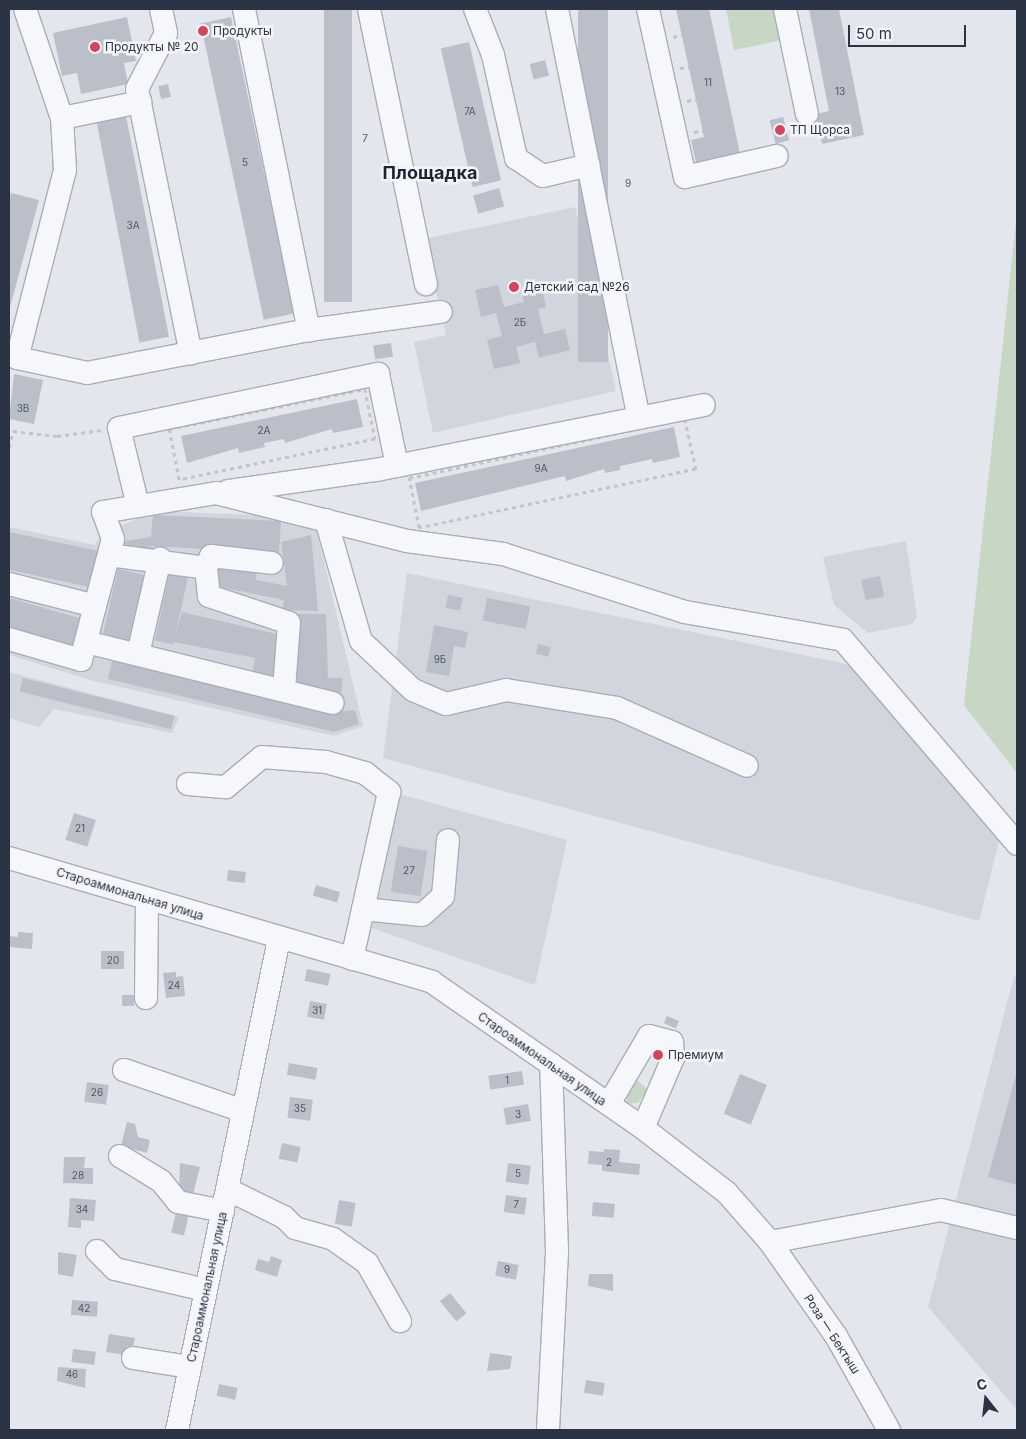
<!DOCTYPE html>
<meta charset="utf-8">
<style>
body{margin:0}
#map{position:relative;width:1026px;height:1439px;overflow:hidden;background:#e3e6ec;font-family:Inter,sans-serif}
div>[style]{position:absolute}
[style*='--x']{left:calc(var(--x)*1px);top:calc(var(--y)*1px);width:calc(var(--w)*1px);rotate:calc(var(--a)*1deg)}
.built>*{inset:0;background:#d1d5de}
.green>*{inset:0;background:#c8d6c4}
.building>*{inset:0;background:#babfca;transform-origin:0 0}
.path>*{height:2.5px;margin-top:-1.25px;transform-origin:0;background:repeating-linear-gradient(90deg,#c1c4cb 0 4px,transparent 0 8px)}
.roads{filter:drop-shadow(1px 0 #a8adb7) drop-shadow(-1px 0 #a8adb7) drop-shadow(0 1px #a8adb7) drop-shadow(0 -1px #a8adb7)}
.minor>*{height:22px;margin:-11px;padding:0 11px;transform-origin:11px;border-radius:11px;background:#f6f7fa}
.dots>*{width:14px;height:14px;translate:-50% -50%;box-sizing:border-box;border:2px solid #f3f5f9;border-radius:50%}
span{translate:-50% -50%;white-space:nowrap;text-align:center;line-height:1.15;-webkit-text-stroke:5px #f3f5f9;paint-order:stroke}
.number-label{font-size:10px;color:#4e5766}
.number-label span{-webkit-text-stroke-width:0}
.poi-label{font-size:12px;color:#2a3445}
.left{translate:0 -50%;text-align:left}
.street-label{font-size:12px;color:#2a3445}
.district-label{font-size:18px;color:#1c2536;font-weight:700}
.frame{position:absolute;inset:0;border:10px solid #2a3445;pointer-events:none}
.north{position:absolute;left:961px;top:1374px;width:50px;height:50px;-webkit-text-stroke:4px #f3f5f9;paint-order:stroke;rotate:344deg;font-size:14px;font-weight:700;line-height:20px;text-align:center;color:#2a3445}
.north::after{content:'';display:block;margin:auto;width:18px;height:22px;background:#2a3445;clip-path:polygon(50% 0,100% 100%,50% 72%,0 100%)}
.scale{position:absolute;left:848px;top:25px;width:118px;height:22px;box-sizing:border-box;border:2px solid #2a3445;border-top:0;padding-left:6px;font-size:15px;line-height:18px;white-space:nowrap;color:#2a3445;-webkit-text-stroke:4px #f3f5f9;paint-order:stroke}
</style>
<div id="map">
<div class="built">
<div style="clip-path:polygon(575px 207px,616px 391px,433px 433px,414px 342px,446px 335px,424px 239px)"></div>
<div style="clip-path:polygon(154px 511px,282px 516px,316px 528px,363px 726px,334px 736px,94px 681px,9px 655px,9px 527px,95px 545px,100px 535px)"></div>
<div style="clip-path:polygon(906px 541px,917px 617px,912px 624px,868px 633px,834px 605px,823px 557px)"></div>
<div style="clip-path:polygon(407px 573px,852px 665px,999px 841px,979px 921px,383px 758px)"></div>
<div style="clip-path:polygon(9px 672px,179px 717px,172px 733px,54px 709px,39px 727px,9px 718px)"></div>
<div style="clip-path:polygon(399px 794px,567px 840px,535px 985px,372px 928px)"></div>
<div style="clip-path:polygon(1014px 976px,1017px 977px,1017px 1410px,928px 1307px)"></div>
</div>
<div class="green">
<div style="clip-path:polygon(726px 9px,776px 9px,783px 40px,734px 50px)"></div>
<div style="clip-path:polygon(1017px 212px,1017px 773px,964px 705px)"></div>
<div style="clip-path:polygon(638px 1081px,648px 1090px,638px 1103px,626px 1104px,630px 1086px)"></div>
</div>
<div class="building">
<div style="left:324px;top:9px;width:28px;height:293px"></div>
<div style="left:578px;top:9px;width:30px;height:353px"></div>
<div style="clip-path:polygon(676px 9px,709px 9px,741px 158px,697px 167px,691px 140px,704px 137px)"></div>
<div style="clip-path:polygon(809px 9px,839px 9px,864px 135px,822px 144px,816px 114px,829px 111px)"></div>
<div style="clip-path:polygon(127px 17px,136px 61px,124px 63px,128px 84px,81px 94px,77px 73px,62px 76px,53px 33px)"></div>
<div style="left:231px;top:17px;width:303px;height:31px;rotate:78deg"></div>
<div style="left:469px;top:42px;width:142px;height:29px;rotate:77deg"></div>
<div style="left:545px;top:60px;width:16px;height:16px;rotate:75deg"></div>
<div style="left:168px;top:84px;width:13px;height:10px;rotate:77deg"></div>
<div style="left:126px;top:116px;width:225px;height:30px;rotate:79deg"></div>
<div style="left:783px;top:117px;width:24px;height:14px;rotate:75deg"></div>
<div style="left:499px;top:188px;width:19px;height:27px;rotate:74deg"></div>
<div style="clip-path:polygon(11px 193px,39px 200px,9px 311px,9px 201px)"></div>
<div style="clip-path:polygon(498px 285px,504px 307px,524px 302px,522px 293px,542px 288px,546px 307px,538px 309px,544px 334px,565px 329px,570px 350px,539px 358px,535px 342px,516px 347px,520px 363px,494px 369px,487px 340px,502px 336px,496px 313px,481px 317px,475px 290px)"></div>
<div style="left:391px;top:343px;width:14px;height:18px;rotate:82deg"></div>
<div style="clip-path:polygon(14px 374px,43px 380px,34px 424px,9px 419px)"></div>
<div style="clip-path:polygon(357px 399px,363px 427px,333px 433px,332px 429px,285px 443px,284px 439px,264px 443px,265px 447px,239px 453px,238px 448px,187px 463px,181px 436px)"></div>
<div style="clip-path:polygon(674px 427px,680px 457px,653px 463px,652px 459px,620px 466px,620px 470px,605px 473px,604px 469px,566px 481px,565px 476px,421px 511px,415px 483px)"></div>
<div style="clip-path:polygon(153px 515px,281px 521px,279px 553px,151px 546px,151px 553px,124px 553px,125px 541px,151px 537px)"></div>
<div style="left:9px;top:532px;width:93px;height:37px;rotate:12deg"></div>
<div style="clip-path:polygon(311px 535px,318px 611px,282px 610px,284px 600px,215px 586px,218px 563px,257px 570px,256px 580px,287px 586px,281px 542px)"></div>
<div style="left:118px;top:569px;width:31px;height:68px;rotate:13deg"></div>
<div style="left:170px;top:570px;width:19px;height:72px;rotate:12deg"></div>
<div style="left:880px;top:576px;width:21px;height:19px;rotate:79deg"></div>
<div style="left:448px;top:595px;width:15px;height:13px;rotate:11deg"></div>
<div style="left:9px;top:598px;width:78px;height:30px;rotate:16deg"></div>
<div style="left:487px;top:598px;width:44px;height:23px;rotate:11deg"></div>
<div style="clip-path:polygon(182px 612px,281px 635px,272px 681px,252px 677px,255px 658px,174px 642px)"></div>
<div style="clip-path:polygon(296px 614px,326px 614px,328px 678px,343px 678px,341px 693px,296px 689px)"></div>
<div style="clip-path:polygon(434px 625px,468px 632px,465px 648px,454px 646px,449px 676px,426px 672px)"></div>
<div style="left:538px;top:644px;width:13px;height:10px;rotate:13deg"></div>
<div style="clip-path:polygon(113px 658px,334px 712px,355px 710px,359px 724px,334px 732px,108px 679px)"></div>
<div style="left:23px;top:678px;width:156px;height:14px;rotate:14deg"></div>
<div style="left:74px;top:813px;width:23px;height:28px;rotate:18deg"></div>
<div style="left:398px;top:846px;width:30px;height:46px;rotate:9deg"></div>
<div style="left:228px;top:870px;width:18px;height:11px;rotate:6deg"></div>
<div style="left:316px;top:885px;width:25px;height:11px;rotate:16deg"></div>
<div style="clip-path:polygon(18px 932px,33px 933px,32px 949px,9px 947px,9px 936px,18px 937px)"></div>
<div style="left:124px;top:951px;width:18px;height:23px;rotate:90deg"></div>
<div style="left:307px;top:969px;width:24px;height:12px;rotate:12deg"></div>
<div style="clip-path:polygon(176px 972px,176px 977px,183px 976px,185px 996px,166px 998px,163px 973px)"></div>
<div style="left:134px;top:995px;width:11px;height:12px;rotate:90deg"></div>
<div style="left:310px;top:1001px;width:17px;height:16px;rotate:10deg"></div>
<div style="left:667px;top:1016px;width:13px;height:8px;rotate:23deg"></div>
<div style="left:652px;top:1050px;width:12px;height:7px;rotate:24deg"></div>
<div style="left:289px;top:1063px;width:29px;height:12px;rotate:10deg"></div>
<div style="left:522px;top:1071px;width:14px;height:34px;rotate:82deg"></div>
<div style="clip-path:polygon(1017px 1071px,1017px 1185px,988px 1177px)"></div>
<div style="left:740px;top:1074px;width:29px;height:43px;rotate:22deg"></div>
<div style="left:87px;top:1082px;width:22px;height:20px;rotate:8deg"></div>
<div style="left:290px;top:1097px;width:23px;height:21px;rotate:7deg"></div>
<div style="left:528px;top:1104px;width:17px;height:25px;rotate:80deg"></div>
<div style="clip-path:polygon(127px 1122px,135px 1124px,138px 1137px,150px 1140px,147px 1153px,121px 1146px)"></div>
<div style="left:282px;top:1143px;width:19px;height:16px;rotate:12deg"></div>
<div style="clip-path:polygon(604px 1149px,620px 1150px,619px 1162px,640px 1164px,639px 1175px,602px 1171px,602px 1165px,588px 1164px,589px 1151px,604px 1152px)"></div>
<div style="clip-path:polygon(64px 1157px,85px 1157px,84px 1168px,93px 1168px,93px 1184px,63px 1183px)"></div>
<div style="clip-path:polygon(180px 1163px,200px 1167px,193px 1194px,179px 1191px)"></div>
<div style="left:508px;top:1163px;width:23px;height:19px;rotate:7deg"></div>
<div style="left:506px;top:1195px;width:21px;height:17px;rotate:8deg"></div>
<div style="clip-path:polygon(70px 1198px,96px 1200px,94px 1221px,81px 1220px,81px 1228px,68px 1227px)"></div>
<div style="left:339px;top:1200px;width:17px;height:24px;rotate:10deg"></div>
<div style="left:593px;top:1202px;width:22px;height:14px;rotate:5deg"></div>
<div style="left:176px;top:1212px;width:13px;height:21px;rotate:13deg"></div>
<div style="clip-path:polygon(58px 1252px,77px 1255px,73px 1277px,58px 1274px)"></div>
<div style="clip-path:polygon(271px 1256px,282px 1260px,277px 1277px,255px 1270px,258px 1259px,269px 1262px)"></div>
<div style="left:498px;top:1261px;width:21px;height:15px;rotate:11deg"></div>
<div style="clip-path:polygon(589px 1274px,613px 1274px,613px 1291px,588px 1286px)"></div>
<div style="left:450px;top:1293px;width:26px;height:13px;rotate:51deg"></div>
<div style="left:72px;top:1300px;width:26px;height:15px;rotate:4deg"></div>
<div style="clip-path:polygon(109px 1334px,135px 1338px,133px 1347px,127px 1346px,126px 1355px,106px 1352px)"></div>
<div style="left:73px;top:1349px;width:23px;height:13px;rotate:7deg"></div>
<div style="clip-path:polygon(490px 1353px,512px 1356px,510px 1369px,487px 1371px)"></div>
<div style="clip-path:polygon(58px 1367px,86px 1369px,85px 1388px,57px 1381px)"></div>
<div style="left:586px;top:1380px;width:19px;height:13px;rotate:9deg"></div>
<div style="left:219px;top:1384px;width:19px;height:12px;rotate:12deg"></div>
</div>
<div class="path">
<div style="--x:673;--y:37;--w:9;--a:-13"></div>
<div style="--x:680;--y:68;--w:9;--a:-6"></div>
<div style="--x:687;--y:101;--w:9;--a:-13"></div>
<div style="--x:694;--y:132;--w:9;--a:-6"></div>
<div style="--x:365;--y:389;--w:51;--a:78.7"></div>
<div style="--x:375;--y:439;--w:200;--a:168.2"></div>
<div style="--x:179;--y:480;--w:52;--a:-101.1"></div>
<div style="--x:169;--y:429;--w:200;--a:-11.5"></div>
<div style="--x:685;--y:419;--w:51;--a:77.6"></div>
<div style="--x:696;--y:469;--w:283;--a:168"></div>
<div style="--x:419;--y:528;--w:51;--a:-101.3"></div>
<div style="--x:409;--y:478;--w:282;--a:-12.1"></div>
<div style="--x:9;--y:447;--w:16;--a:-76"></div>
<div style="--x:13;--y:431;--w:44;--a:6.5"></div>
<div style="--x:57;--y:436;--w:45;--a:-7.6"></div>
</div>
<div class="roads">
<div class="minor">
<div style="--x:25;--y:9;--w:115;--a:71.3"></div>
<div style="--x:62;--y:118;--w:52;--a:86.7"></div>
<div style="--x:65;--y:170;--w:194;--a:104.3"></div>
<div style="--x:17;--y:358;--w:72;--a:12.1"></div>
<div style="--x:87;--y:373;--w:226;--a:-11"></div>
<div style="--x:309;--y:330;--w:133;--a:-7.8"></div>
<div style="--x:161;--y:9;--w:25;--a:78"></div>
<div style="--x:166;--y:33;--w:63;--a:117.4"></div>
<div style="--x:137;--y:89;--w:270;--a:78.5"></div>
<div style="--x:244;--y:9;--w:328;--a:78.6"></div>
<div style="--x:369;--y:9;--w:281;--a:78.3"></div>
<div style="--x:475;--y:9;--w:49;--a:68.6"></div>
<div style="--x:493;--y:55;--w:106;--a:77.4"></div>
<div style="--x:516;--y:158;--w:32;--a:34"></div>
<div style="--x:543;--y:176;--w:47;--a:-13.4"></div>
<div style="--x:557;--y:9;--w:417;--a:78.7"></div>
<div style="--x:648;--y:9;--w:172;--a:77.6"></div>
<div style="--x:685;--y:177;--w:94;--a:-12.9"></div>
<div style="--x:785;--y:9;--w:107;--a:78.2"></div>
<div style="--x:62;--y:118;--w:80;--a:-11.6"></div>
<div style="--x:228;--y:491;--w:149;--a:-8.1"></div>
<div style="--x:376;--y:470;--w:334;--a:-11.2"></div>
<div style="--x:138;--y:506;--w:80;--a:-103.7"></div>
<div style="--x:119;--y:428;--w:265;--a:-11.8"></div>
<div style="--x:378;--y:374;--w:94;--a:78.3"></div>
<div style="--x:326;--y:520;--w:126;--a:73.9"></div>
<div style="--x:361;--y:641;--w:71;--a:43.3"></div>
<div style="--x:413;--y:690;--w:36;--a:23"></div>
<div style="--x:446;--y:704;--w:62;--a:-13.1"></div>
<div style="--x:506;--y:690;--w:112;--a:9.2"></div>
<div style="--x:617;--y:708;--w:142;--a:24"></div>
<div style="--x:109;--y:555;--w:98;--a:7.6"></div>
<div style="--x:206;--y:568;--w:28;--a:84"></div>
<div style="--x:209;--y:596;--w:84;--a:18.6"></div>
<div style="--x:289;--y:623;--w:67;--a:94.3"></div>
<div style="--x:206;--y:568;--w:13;--a:-67"></div>
<div style="--x:211;--y:556;--w:61;--a:6.5"></div>
<div style="--x:9;--y:584;--w:89;--a:14.3"></div>
<div style="--x:95;--y:606;--w:69;--a:-75"></div>
<div style="--x:113;--y:539;--w:29;--a:-110"></div>
<div style="--x:103;--y:512;--w:115;--a:-9.5"></div>
<div style="--x:216;--y:493;--w:197;--a:14.1"></div>
<div style="--x:407;--y:541;--w:97;--a:7.7"></div>
<div style="--x:503;--y:554;--w:191;--a:17.7"></div>
<div style="--x:685;--y:612;--w:160;--a:10"></div>
<div style="--x:843;--y:640;--w:268;--a:49.5"></div>
<div style="--x:9;--y:639;--w:75;--a:16.3"></div>
<div style="--x:81;--y:660;--w:56;--a:-75.5"></div>
<div style="--x:86;--y:642;--w:254;--a:13.9"></div>
<div style="--x:138;--y:654;--w:98;--a:-77"></div>
<div style="--x:188;--y:784;--w:38;--a:5"></div>
<div style="--x:226;--y:787;--w:47;--a:-39.8"></div>
<div style="--x:262;--y:757;--w:64;--a:4.5"></div>
<div style="--x:326;--y:762;--w:41;--a:15.8"></div>
<div style="--x:365;--y:773;--w:31;--a:38"></div>
<div style="--x:389;--y:792;--w:171;--a:102.5"></div>
<div style="--x:9;--y:858;--w:441;--a:16.3"></div>
<div style="--x:432;--y:982;--w:257;--a:34.7"></div>
<div style="--x:643;--y:1128;--w:106;--a:37.7"></div>
<div style="--x:727;--y:1193;--w:65;--a:48.7"></div>
<div style="--x:770;--y:1242;--w:115;--a:54.9"></div>
<div style="--x:836;--y:1336;--w:108;--a:60.6"></div>
<div style="--x:363;--y:909;--w:59;--a:5.8"></div>
<div style="--x:422;--y:915;--w:28;--a:-42"></div>
<div style="--x:443;--y:896;--w:56;--a:-84.9"></div>
<div style="--x:146;--y:998;--w:99;--a:-89.4"></div>
<div style="--x:124;--y:1070;--w:126;--a:19"></div>
<div style="--x:609;--y:1104;--w:79;--a:-59.5"></div>
<div style="--x:649;--y:1036;--w:24;--a:15"></div>
<div style="--x:672;--y:1042;--w:16;--a:86"></div>
<div style="--x:673;--y:1058;--w:76;--a:113.2"></div>
<div style="--x:120;--y:1156;--w:48;--a:31.4"></div>
<div style="--x:161;--y:1181;--w:27;--a:51"></div>
<div style="--x:178;--y:1202;--w:46;--a:11.3"></div>
<div style="--x:227;--y:1189;--w:64;--a:26.2"></div>
<div style="--x:284;--y:1217;--w:16;--a:45"></div>
<div style="--x:295;--y:1228;--w:40;--a:16"></div>
<div style="--x:333;--y:1239;--w:42;--a:35.2"></div>
<div style="--x:367;--y:1263;--w:67;--a:60.4"></div>
<div style="--x:770;--y:1242;--w:174;--a:-10.6"></div>
<div style="--x:941;--y:1210;--w:78;--a:13.3"></div>
<div style="--x:97;--y:1251;--w:25;--a:45"></div>
<div style="--x:115;--y:1269;--w:93;--a:13"></div>
<div style="--x:133;--y:1358;--w:58;--a:9"></div>
<div style="--x:177;--y:1430;--w:501;--a:-78.26"></div>
<div style="--x:548;--y:1430;--w:179;--a:-87.1"></div>
<div style="--x:557;--y:1251;--w:187;--a:-91.8"></div>
</div>
</div>
<div class="dots">
<div style="left:203px;top:31px;background:#d4445a"></div>
<div style="left:95px;top:47px;background:#d4445a"></div>
<div style="left:780px;top:130px;background:#d4445a"></div>
<div style="left:514px;top:287px;background:#d4445a"></div>
<div style="left:658px;top:1055px;background:#d4445a"></div>
</div>
<div class="number-label">
<span style="left:708px;top:83px">11</span>
<span style="left:840px;top:92px">13</span>
<span style="left:470px;top:112px">7А</span>
<span style="left:365px;top:139px">7</span>
<span style="left:245px;top:163px">5</span>
<span style="left:628px;top:184px">9</span>
<span style="left:133px;top:226px">3А</span>
<span style="left:520px;top:323px">2Б</span>
<span style="left:23px;top:409px">3В</span>
<span style="left:264px;top:431px">2А</span>
<span style="left:541px;top:469px">9А</span>
<span style="left:440px;top:660px">9Б</span>
<span style="left:80px;top:829px">21</span>
<span style="left:409px;top:871px">27</span>
<span style="left:113px;top:961px">20</span>
<span style="left:174px;top:986px">24</span>
<span style="left:317px;top:1011px">31</span>
<span style="left:507px;top:1081px">1</span>
<span style="left:97px;top:1093px">26</span>
<span style="left:300px;top:1109px">35</span>
<span style="left:518px;top:1115px">3</span>
<span style="left:609px;top:1163px">2</span>
<span style="left:518px;top:1174px">5</span>
<span style="left:78px;top:1176px">28</span>
<span style="left:516px;top:1205px">7</span>
<span style="left:82px;top:1210px">34</span>
<span style="left:507px;top:1270px">9</span>
<span style="left:84px;top:1309px">42</span>
<span style="left:72px;top:1375px">46</span>
</div>
<div class="poi-label">
<span class="left" style="left:213px;top:31px">Продукты</span>
<span class="left" style="left:105px;top:47px">Продукты № 20</span>
<span class="left" style="left:790px;top:130px">ТП Щорса</span>
<span class="left" style="left:524px;top:287px">Детский сад №26</span>
<span class="left" style="left:668px;top:1055px">Премиум</span>
</div>
<div class="street-label">
<span style="left:130px;top:894px;rotate:17deg">Староаммональная улица</span>
<span style="left:542px;top:1059px;rotate:35deg">Староаммональная улица</span>
<span style="left:207px;top:1287px;rotate:-78deg">Староаммональная улица</span>
<span style="left:832px;top:1334px;rotate:57deg">Роза — Бектыш</span>
</div>
<div class="district-label">
<span style="left:430px;top:173px">Площадка</span>
</div>
<div class="frame"></div>
<div class="north">С</div>
<div class="scale">50 m</div>
</div>
